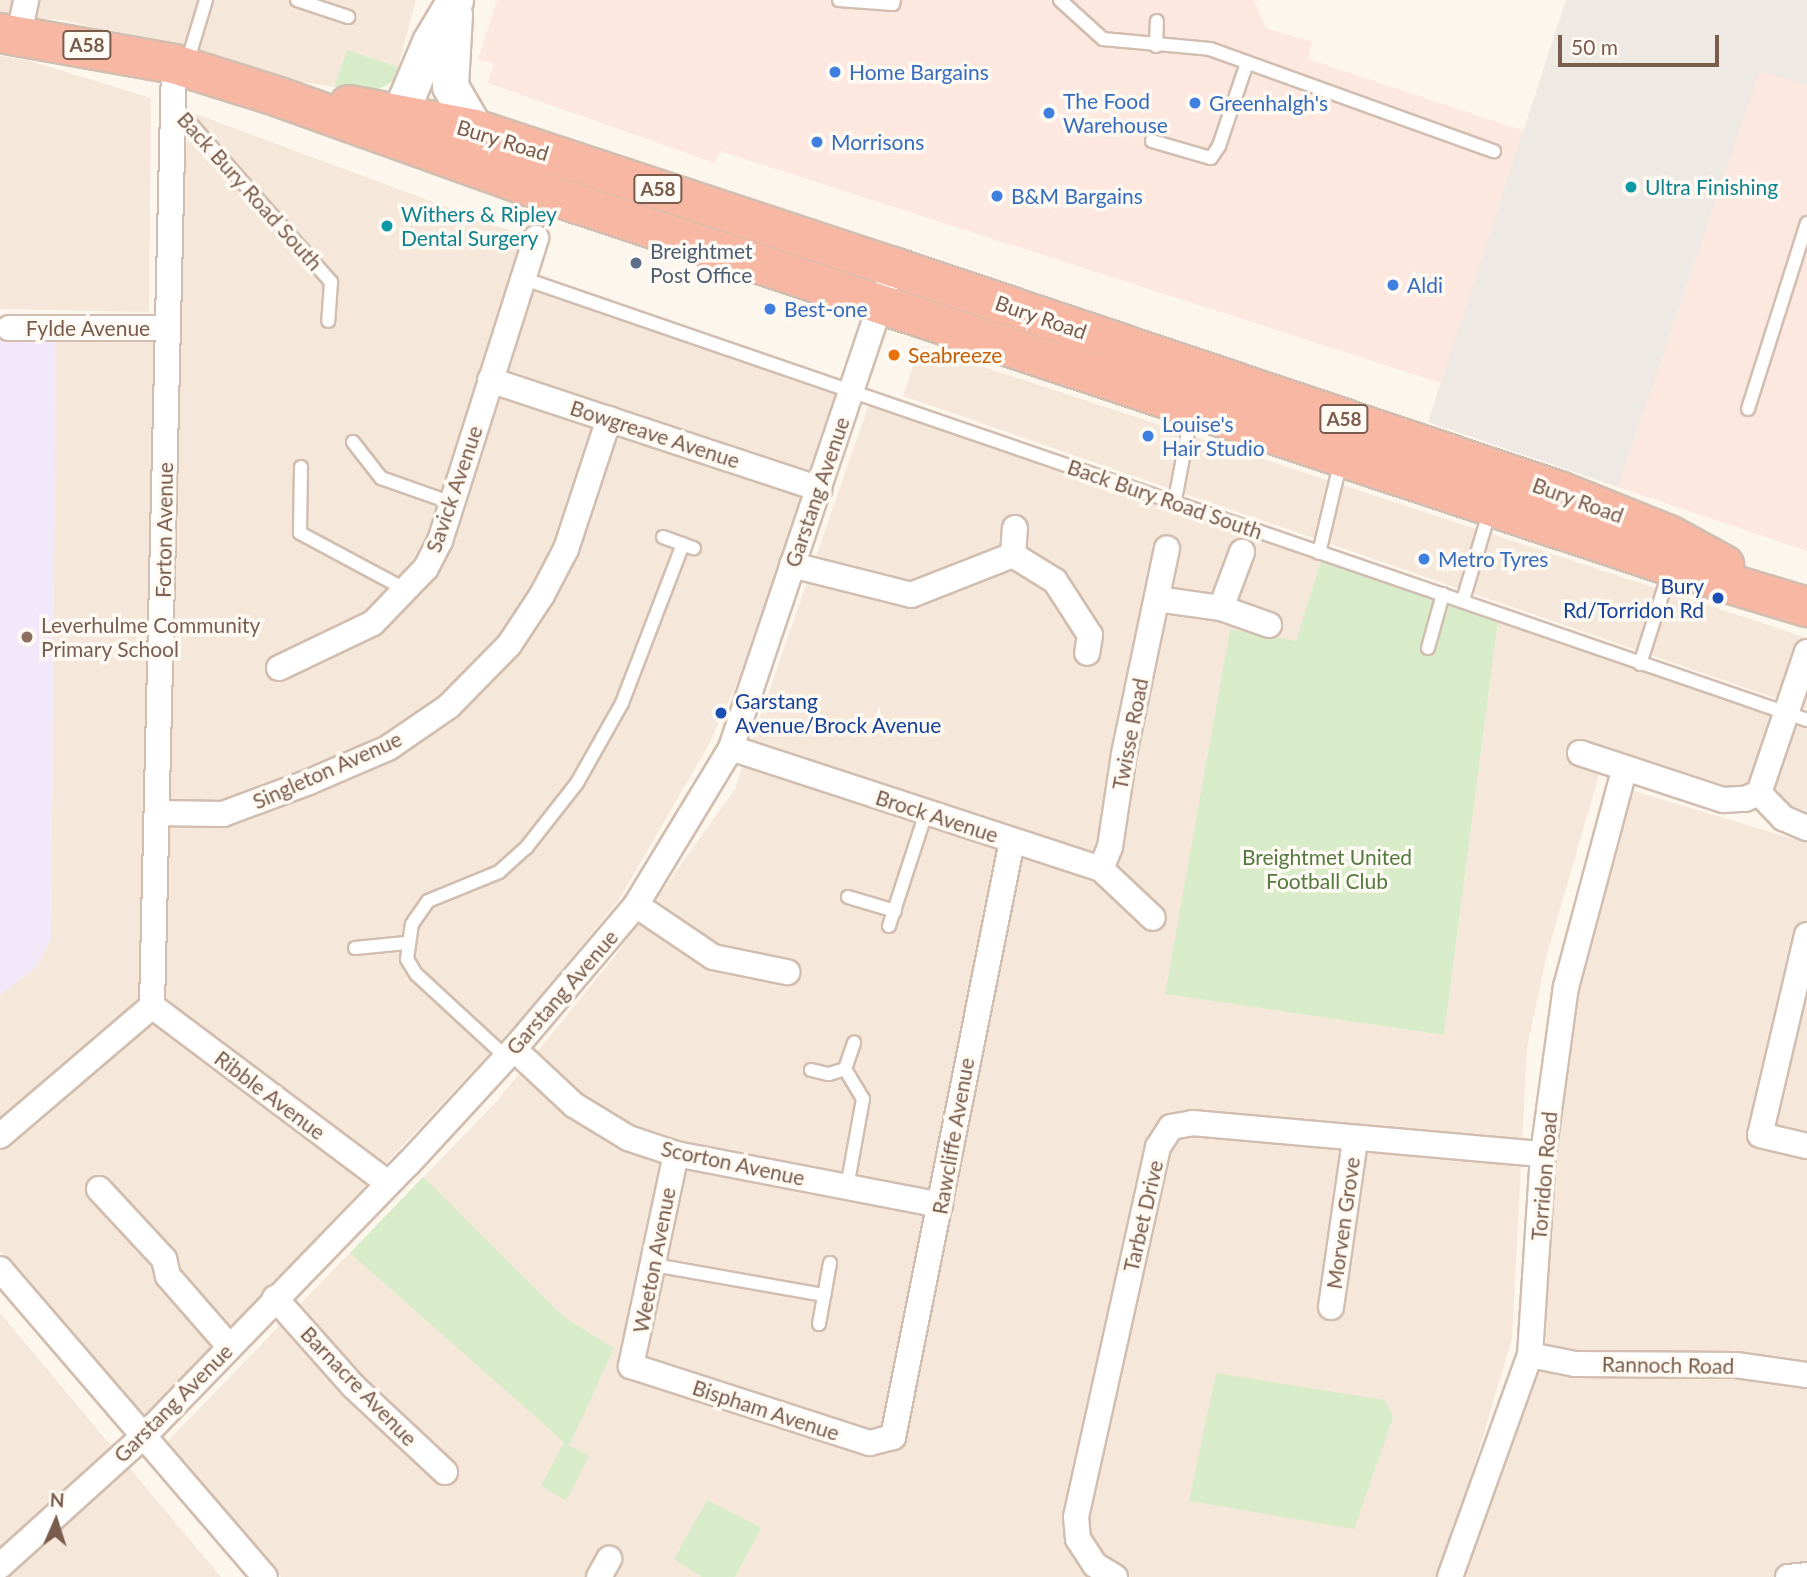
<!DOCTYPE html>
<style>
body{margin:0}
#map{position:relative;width:1807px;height:1577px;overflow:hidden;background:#fdf6ec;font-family:Lato,sans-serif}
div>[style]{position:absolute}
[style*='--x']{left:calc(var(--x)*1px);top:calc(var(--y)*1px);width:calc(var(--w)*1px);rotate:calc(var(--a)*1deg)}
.residential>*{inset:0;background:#f5e8da}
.commercial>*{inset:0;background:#fde8e0}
.industrial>*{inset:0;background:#efe9e4}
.education>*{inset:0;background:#f3e8fa}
.green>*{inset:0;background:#d8ecc9}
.roads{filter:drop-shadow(2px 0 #d1beb0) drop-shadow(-2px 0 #d1beb0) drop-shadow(0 2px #d1beb0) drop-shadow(0 -2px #d1beb0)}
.lane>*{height:12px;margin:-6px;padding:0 6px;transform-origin:6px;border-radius:6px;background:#fff}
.street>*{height:24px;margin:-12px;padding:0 12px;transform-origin:12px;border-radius:12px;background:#fff}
.secondary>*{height:35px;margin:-17.5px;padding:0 17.5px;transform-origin:17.5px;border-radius:17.5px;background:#fff}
.highway>*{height:38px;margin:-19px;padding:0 19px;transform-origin:19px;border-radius:19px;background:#f7b7a3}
.dots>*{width:19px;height:19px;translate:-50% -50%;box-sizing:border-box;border:4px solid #fffaf3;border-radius:50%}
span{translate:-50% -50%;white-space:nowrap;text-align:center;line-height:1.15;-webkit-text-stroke:7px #fffaf3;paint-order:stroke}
.shield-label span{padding:2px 5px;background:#fffaf3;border:2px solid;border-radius:5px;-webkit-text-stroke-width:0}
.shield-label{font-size:19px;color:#7a5c4d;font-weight:700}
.shop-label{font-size:21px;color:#366cbe}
.left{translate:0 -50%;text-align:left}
.street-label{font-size:21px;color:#7a5c4d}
.culture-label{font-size:21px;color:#0d838f}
.service-label{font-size:21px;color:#4e5e75}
.food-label{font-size:21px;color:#c56008}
.transit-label{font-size:21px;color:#164399}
.right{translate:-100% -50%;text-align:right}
.education-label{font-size:21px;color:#785e54}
.park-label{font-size:21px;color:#537a41}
.north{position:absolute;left:21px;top:1486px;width:70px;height:70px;-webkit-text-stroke:5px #fffaf3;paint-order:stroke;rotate:3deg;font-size:19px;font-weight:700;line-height:28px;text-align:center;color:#7a5c4d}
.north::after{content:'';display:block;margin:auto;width:24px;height:32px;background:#7a5c4d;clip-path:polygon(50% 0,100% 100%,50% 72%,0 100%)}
.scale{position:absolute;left:1558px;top:35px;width:161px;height:32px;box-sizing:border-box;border:4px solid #7a5c4d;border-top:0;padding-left:9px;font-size:21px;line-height:24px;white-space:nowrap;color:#7a5c4d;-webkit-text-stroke:5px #fffaf3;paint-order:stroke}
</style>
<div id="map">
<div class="residential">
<div style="clip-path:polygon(0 0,416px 0,398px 67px,347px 50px,334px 87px,284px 79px,65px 20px,0 17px)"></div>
<div style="clip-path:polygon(0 56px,27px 60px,151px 98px,149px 312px,0 309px)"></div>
<div style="clip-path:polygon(188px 111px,522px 235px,523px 278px,852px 389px,792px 565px,708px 746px,618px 901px,520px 1021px,145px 1419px,0 1251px,0 995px,36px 967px,51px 938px,56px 335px,178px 335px)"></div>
<div style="clip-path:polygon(920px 346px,1807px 638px,1807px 709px,903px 396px)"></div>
<div style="clip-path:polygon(869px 404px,1321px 561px,1296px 642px,1230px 629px,1166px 994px,1444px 1035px,1498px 621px,1807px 725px,1807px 811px,1607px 747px,1546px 958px,1527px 1048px,1512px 1339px,1441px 1577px,735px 1577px,760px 1528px,702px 1577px,281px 1577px,163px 1446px,498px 1100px,616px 955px,735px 789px)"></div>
<div style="clip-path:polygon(1631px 790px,1807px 843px,1807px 1361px,1746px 1352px,1546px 1351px,1550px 1170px,1574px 996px)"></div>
<div style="clip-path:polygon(0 1313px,221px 1577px,0 1577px)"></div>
<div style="clip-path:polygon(1540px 1370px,1735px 1371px,1807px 1385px,1807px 1577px,1463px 1577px)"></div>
</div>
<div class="commercial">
<div style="clip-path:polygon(497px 0,1254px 0,1266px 28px,1312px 42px,1308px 59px,1524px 131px,1441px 383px,720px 151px,715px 163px,488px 83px,494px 64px,478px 59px)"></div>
<div style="clip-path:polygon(1760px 70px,1807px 86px,1807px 551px,1618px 487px)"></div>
</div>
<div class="industrial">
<div style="clip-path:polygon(1566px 0,1807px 0,1807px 86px,1760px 71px,1618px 487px,1428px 422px)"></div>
</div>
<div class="education">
<div style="clip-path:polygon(56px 335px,51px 938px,36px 967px,0 995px,0 336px)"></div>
</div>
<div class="green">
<div style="clip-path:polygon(347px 50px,398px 67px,395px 80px,371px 94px,334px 87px)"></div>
<div style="clip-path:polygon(1321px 561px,1498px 621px,1444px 1035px,1165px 994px,1230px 629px,1296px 641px)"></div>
<div style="clip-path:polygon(423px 1177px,565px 1318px,614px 1348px,569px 1446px,589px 1455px,566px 1501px,541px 1486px,564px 1442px,350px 1253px)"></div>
<div style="clip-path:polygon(1216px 1373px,1385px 1400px,1393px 1418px,1354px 1529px,1189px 1501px)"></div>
<div style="clip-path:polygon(707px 1500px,761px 1528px,735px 1577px,702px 1577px,674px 1559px)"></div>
</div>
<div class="roads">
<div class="lane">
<div style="--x:297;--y:0;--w:54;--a:18.4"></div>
<div style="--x:839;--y:0;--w:54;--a:4.2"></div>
<div style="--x:893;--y:4;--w:4;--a:-76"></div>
<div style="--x:1060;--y:0;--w:58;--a:42.2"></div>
<div style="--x:1103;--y:39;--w:107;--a:5.3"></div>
<div style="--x:1210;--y:49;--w:302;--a:19.8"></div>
<div style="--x:1156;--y:46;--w:25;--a:-88"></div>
<div style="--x:187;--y:63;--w:66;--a:-73.2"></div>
<div style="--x:174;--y:105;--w:237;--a:48.4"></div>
<div style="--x:331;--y:282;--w:39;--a:94"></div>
<div style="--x:1152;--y:141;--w:61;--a:16.1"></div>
<div style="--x:1211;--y:158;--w:14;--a:-56"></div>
<div style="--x:1219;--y:146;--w:88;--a:-71.4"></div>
<div style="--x:522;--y:278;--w:1359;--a:18.98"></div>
<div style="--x:1748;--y:409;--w:195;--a:-72.4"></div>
<div style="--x:353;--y:442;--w:46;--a:52.1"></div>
<div style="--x:381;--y:478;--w:75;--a:19.4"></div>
<div style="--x:301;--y:467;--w:66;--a:90.9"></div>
<div style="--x:300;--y:533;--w:123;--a:28.2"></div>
<div style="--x:1174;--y:505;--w:96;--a:-79.2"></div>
<div style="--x:663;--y:537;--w:33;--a:20"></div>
<div style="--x:1319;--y:553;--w:96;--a:-76.7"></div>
<div style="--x:1463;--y:600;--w:94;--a:-73.3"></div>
<div style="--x:1428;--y:648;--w:56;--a:-74.5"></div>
<div style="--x:1640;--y:664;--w:99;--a:-72.3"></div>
<div style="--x:848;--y:897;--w:49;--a:16.6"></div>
<div style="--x:889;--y:926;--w:119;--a:-71.9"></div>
<div style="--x:355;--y:948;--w:51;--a:-5.6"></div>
<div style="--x:506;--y:1057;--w:122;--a:-137.3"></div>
<div style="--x:416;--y:974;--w:17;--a:-121"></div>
<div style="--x:407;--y:959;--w:35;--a:-82"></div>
<div style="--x:412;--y:924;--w:28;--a:-55"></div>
<div style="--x:428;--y:901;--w:77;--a:-22.2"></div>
<div style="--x:499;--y:872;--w:36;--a:-42"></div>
<div style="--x:526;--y:848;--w:83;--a:-51.9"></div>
<div style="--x:577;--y:783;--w:92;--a:-60.6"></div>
<div style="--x:622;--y:703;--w:170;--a:-69"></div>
<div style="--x:845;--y:1069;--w:35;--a:59"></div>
<div style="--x:863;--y:1099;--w:89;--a:100.3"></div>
<div style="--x:811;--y:1070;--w:18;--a:13"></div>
<div style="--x:829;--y:1074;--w:17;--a:-17"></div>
<div style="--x:845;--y:1069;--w:28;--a:-71"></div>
<div style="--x:654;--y:1265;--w:173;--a:10"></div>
<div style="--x:819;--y:1324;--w:62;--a:-79.8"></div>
</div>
<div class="street">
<div style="--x:19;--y:34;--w:35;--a:-78"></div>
<div style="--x:9;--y:328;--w:159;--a:0"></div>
<div style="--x:490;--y:380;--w:347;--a:18.3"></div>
<div style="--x:1013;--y:555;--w:27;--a:-86"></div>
<div style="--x:792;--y:565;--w:123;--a:14.1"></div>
<div style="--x:911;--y:595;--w:110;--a:-21.4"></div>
<div style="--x:1013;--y:555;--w:49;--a:31.8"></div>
<div style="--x:1055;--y:581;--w:64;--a:57.1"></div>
<div style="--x:1090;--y:635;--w:18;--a:99"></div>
<div style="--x:1157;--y:599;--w:65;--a:8"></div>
<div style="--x:1221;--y:608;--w:51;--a:19.5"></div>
<div style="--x:1221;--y:608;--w:60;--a:-69.4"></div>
<div style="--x:279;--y:668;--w:104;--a:-25.6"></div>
<div style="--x:373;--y:623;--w:76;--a:-46.1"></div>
<div style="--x:426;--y:568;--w:30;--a:-63"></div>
<div style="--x:440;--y:541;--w:318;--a:-72.4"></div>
<div style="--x:731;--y:748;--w:389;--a:18.1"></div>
<div style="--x:1101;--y:869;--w:71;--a:43.3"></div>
<div style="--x:1580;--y:753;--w:151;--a:18.2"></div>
<div style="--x:1723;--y:800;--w:22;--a:-3"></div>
<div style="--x:1745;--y:799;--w:15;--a:-23"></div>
<div style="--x:1759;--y:793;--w:149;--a:-71.2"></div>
<div style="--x:1759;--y:793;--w:35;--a:46"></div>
<div style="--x:1783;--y:818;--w:26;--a:23"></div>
<div style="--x:158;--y:813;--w:65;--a:0.9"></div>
<div style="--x:223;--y:814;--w:92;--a:-20.4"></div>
<div style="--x:309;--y:782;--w:86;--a:-23.3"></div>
<div style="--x:388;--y:748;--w:74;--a:-34.5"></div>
<div style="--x:449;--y:706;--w:86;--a:-45.5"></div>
<div style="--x:509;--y:645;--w:60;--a:-56.6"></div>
<div style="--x:542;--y:595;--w:52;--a:-62.4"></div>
<div style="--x:566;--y:549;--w:137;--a:-71.7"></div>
<div style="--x:1101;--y:869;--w:24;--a:-68"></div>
<div style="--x:1110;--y:847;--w:94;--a:-81.4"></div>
<div style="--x:1124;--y:754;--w:210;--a:-78.2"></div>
<div style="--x:636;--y:905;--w:93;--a:34"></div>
<div style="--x:713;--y:957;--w:76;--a:11.5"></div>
<div style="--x:1807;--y:935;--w:205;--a:103.2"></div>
<div style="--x:1760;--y:1135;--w:48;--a:13.2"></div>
<div style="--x:152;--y:1006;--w:295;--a:36.9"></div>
<div style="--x:514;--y:1049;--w:82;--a:43"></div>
<div style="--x:574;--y:1105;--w:63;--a:31.4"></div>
<div style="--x:628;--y:1138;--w:51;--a:18.4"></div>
<div style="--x:676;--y:1154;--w:269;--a:10.9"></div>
<div style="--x:0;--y:1136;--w:200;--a:-40.5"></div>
<div style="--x:152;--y:1006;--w:942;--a:-88.66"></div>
<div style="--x:676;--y:1154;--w:217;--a:102"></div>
<div style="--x:631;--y:1366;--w:251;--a:17.9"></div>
<div style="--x:870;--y:1443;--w:24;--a:-15"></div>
<div style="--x:893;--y:1437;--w:608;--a:-78.71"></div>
<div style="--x:99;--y:1189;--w:96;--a:47.1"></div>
<div style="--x:164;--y:1259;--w:17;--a:77"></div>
<div style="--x:168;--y:1276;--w:93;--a:48.9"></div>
<div style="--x:0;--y:1269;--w:406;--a:49.3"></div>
<div style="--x:275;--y:1298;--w:118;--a:48.4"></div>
<div style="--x:353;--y:1386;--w:126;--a:43.1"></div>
<div style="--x:1331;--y:1307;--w:169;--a:-81.8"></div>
<div style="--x:1530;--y:1355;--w:46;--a:11.3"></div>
<div style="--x:1575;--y:1364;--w:161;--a:0.4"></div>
<div style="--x:1736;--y:1365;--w:72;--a:8"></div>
<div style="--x:0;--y:1566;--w:194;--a:-42.1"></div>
<div style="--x:144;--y:1436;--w:380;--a:-45.9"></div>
<div style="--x:409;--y:1163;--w:155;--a:-47.4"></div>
<div style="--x:514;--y:1049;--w:189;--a:-49.7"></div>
<div style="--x:636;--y:905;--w:184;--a:-58.8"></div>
<div style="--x:731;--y:748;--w:483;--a:-71.4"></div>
<div style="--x:599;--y:1577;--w:21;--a:-61"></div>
<div style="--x:1115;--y:1577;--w:23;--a:-149"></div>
<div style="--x:1095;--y:1565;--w:31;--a:-123"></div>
<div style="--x:1078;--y:1539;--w:22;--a:-95"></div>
<div style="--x:1076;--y:1517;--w:379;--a:-77.5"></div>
<div style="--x:1158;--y:1147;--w:24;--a:-57"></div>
<div style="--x:1171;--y:1127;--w:22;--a:-10"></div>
<div style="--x:1193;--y:1123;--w:351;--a:5.1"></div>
<div style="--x:1450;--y:1577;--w:236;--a:-70.2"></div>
<div style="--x:1530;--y:1355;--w:201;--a:-86.3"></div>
<div style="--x:1543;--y:1154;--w:169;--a:-82.2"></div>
<div style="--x:1566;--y:987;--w:225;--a:-75"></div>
<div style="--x:1788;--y:1577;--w:19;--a:-6"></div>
</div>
<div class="secondary">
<div style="--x:454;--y:14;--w:72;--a:93.2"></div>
<div style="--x:450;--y:86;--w:50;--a:59.8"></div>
<div style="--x:407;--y:140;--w:28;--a:-105"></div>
<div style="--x:400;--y:113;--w:77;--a:-67.1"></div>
<div style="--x:430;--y:42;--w:49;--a:-59.2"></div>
</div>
<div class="highway">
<div style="--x:0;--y:33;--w:177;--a:10.1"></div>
<div style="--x:174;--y:64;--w:110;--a:17.4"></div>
<div style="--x:279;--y:97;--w:311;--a:19.7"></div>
<div style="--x:572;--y:202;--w:1158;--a:18.33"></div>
<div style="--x:1671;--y:566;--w:142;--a:16.8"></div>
<div style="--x:349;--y:105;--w:128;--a:10.8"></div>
<div style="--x:475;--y:129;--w:440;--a:18.3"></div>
<div style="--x:893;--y:267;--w:703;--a:18.59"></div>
<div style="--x:1559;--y:491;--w:118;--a:21.8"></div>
<div style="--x:1669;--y:535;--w:63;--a:28.6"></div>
</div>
</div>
<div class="dots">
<div style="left:835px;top:72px;background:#3f7fe0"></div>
<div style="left:1195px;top:103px;background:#3f7fe0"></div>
<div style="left:1049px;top:113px;background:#3f7fe0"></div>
<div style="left:817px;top:142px;background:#3f7fe0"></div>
<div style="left:1631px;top:187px;background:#0f9aa8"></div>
<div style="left:997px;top:196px;background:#3f7fe0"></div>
<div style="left:387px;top:226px;background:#0f9aa8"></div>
<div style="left:636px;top:263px;background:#5c6f8a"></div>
<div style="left:1393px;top:285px;background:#3f7fe0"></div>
<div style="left:770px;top:309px;background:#3f7fe0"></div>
<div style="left:894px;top:355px;background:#e8710a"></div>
<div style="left:1148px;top:436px;background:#3f7fe0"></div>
<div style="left:1424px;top:559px;background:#3f7fe0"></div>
<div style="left:1718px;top:598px;background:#1a4fb4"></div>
<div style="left:27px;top:637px;background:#8d6e63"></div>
<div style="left:721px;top:713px;background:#1a4fb4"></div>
</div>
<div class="shield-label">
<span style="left:87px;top:45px">A58</span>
<span style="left:658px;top:189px">A58</span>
<span style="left:1344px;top:419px">A58</span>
</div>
<div class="shop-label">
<span class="left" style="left:849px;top:72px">Home Bargains</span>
<span class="left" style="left:1063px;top:113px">The Food<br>Warehouse</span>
<span class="left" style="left:1209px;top:103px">Greenhalgh's</span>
<span class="left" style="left:831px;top:142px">Morrisons</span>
<span class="left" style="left:1011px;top:196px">B&amp;M Bargains</span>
<span class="left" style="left:1407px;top:285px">Aldi</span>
<span class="left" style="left:784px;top:309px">Best-one</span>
<span class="left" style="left:1162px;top:436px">Louise's<br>Hair Studio</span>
<span class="left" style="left:1438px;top:559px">Metro Tyres</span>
</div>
<div class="street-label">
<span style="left:503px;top:140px;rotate:17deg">Bury Road</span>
<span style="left:250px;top:191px;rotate:48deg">Back Bury Road South</span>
<span style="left:1041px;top:317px;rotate:19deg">Bury Road</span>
<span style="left:88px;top:328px">Fylde Avenue</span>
<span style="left:655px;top:434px;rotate:18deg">Bowgreave Avenue</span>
<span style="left:454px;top:489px;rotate:-71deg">Savick Avenue</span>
<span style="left:817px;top:492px;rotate:-71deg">Garstang Avenue</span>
<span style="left:1165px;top:499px;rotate:19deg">Back Bury Road South</span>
<span style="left:1578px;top:500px;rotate:20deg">Bury Road</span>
<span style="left:164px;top:530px;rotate:-89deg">Forton Avenue</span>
<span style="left:1130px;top:734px;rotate:-79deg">Twisse Road</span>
<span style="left:327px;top:770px;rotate:-24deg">Singleton Avenue</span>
<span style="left:937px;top:816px;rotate:18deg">Brock Avenue</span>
<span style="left:562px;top:992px;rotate:-49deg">Garstang Avenue</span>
<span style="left:270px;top:1095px;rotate:37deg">Ribble Avenue</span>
<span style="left:953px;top:1136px;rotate:-80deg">Rawcliffe Avenue</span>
<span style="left:733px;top:1163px;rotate:12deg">Scorton Avenue</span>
<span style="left:1544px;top:1176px;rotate:-85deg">Torridon Road</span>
<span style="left:1143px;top:1216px;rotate:-77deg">Tarbet Drive</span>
<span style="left:1343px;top:1223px;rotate:-82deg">Morven Grove</span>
<span style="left:654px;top:1260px;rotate:-79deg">Weeton Avenue</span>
<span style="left:1668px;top:1365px;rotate:1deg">Rannoch Road</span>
<span style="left:359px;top:1386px;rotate:46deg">Barnacre Avenue</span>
<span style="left:173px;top:1403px;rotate:-45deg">Garstang Avenue</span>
<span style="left:766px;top:1410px;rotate:18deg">Bispham Avenue</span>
</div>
<div class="culture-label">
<span class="left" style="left:1645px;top:187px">Ultra Finishing</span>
<span class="left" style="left:401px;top:226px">Withers &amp; Ripley<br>Dental Surgery</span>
</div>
<div class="service-label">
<span class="left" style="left:650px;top:263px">Breightmet<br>Post Office</span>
</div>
<div class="food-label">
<span class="left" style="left:908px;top:355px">Seabreeze</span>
</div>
<div class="transit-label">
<span class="right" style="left:1704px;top:598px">Bury<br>Rd/Torridon Rd</span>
<span class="left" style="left:735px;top:713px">Garstang<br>Avenue/Brock Avenue</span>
</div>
<div class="education-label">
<span class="left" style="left:41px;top:637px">Leverhulme Community<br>Primary School</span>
</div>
<div class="park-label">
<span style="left:1327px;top:869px">Breightmet United<br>Football Club</span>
</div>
<div class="north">N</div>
<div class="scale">50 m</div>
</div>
